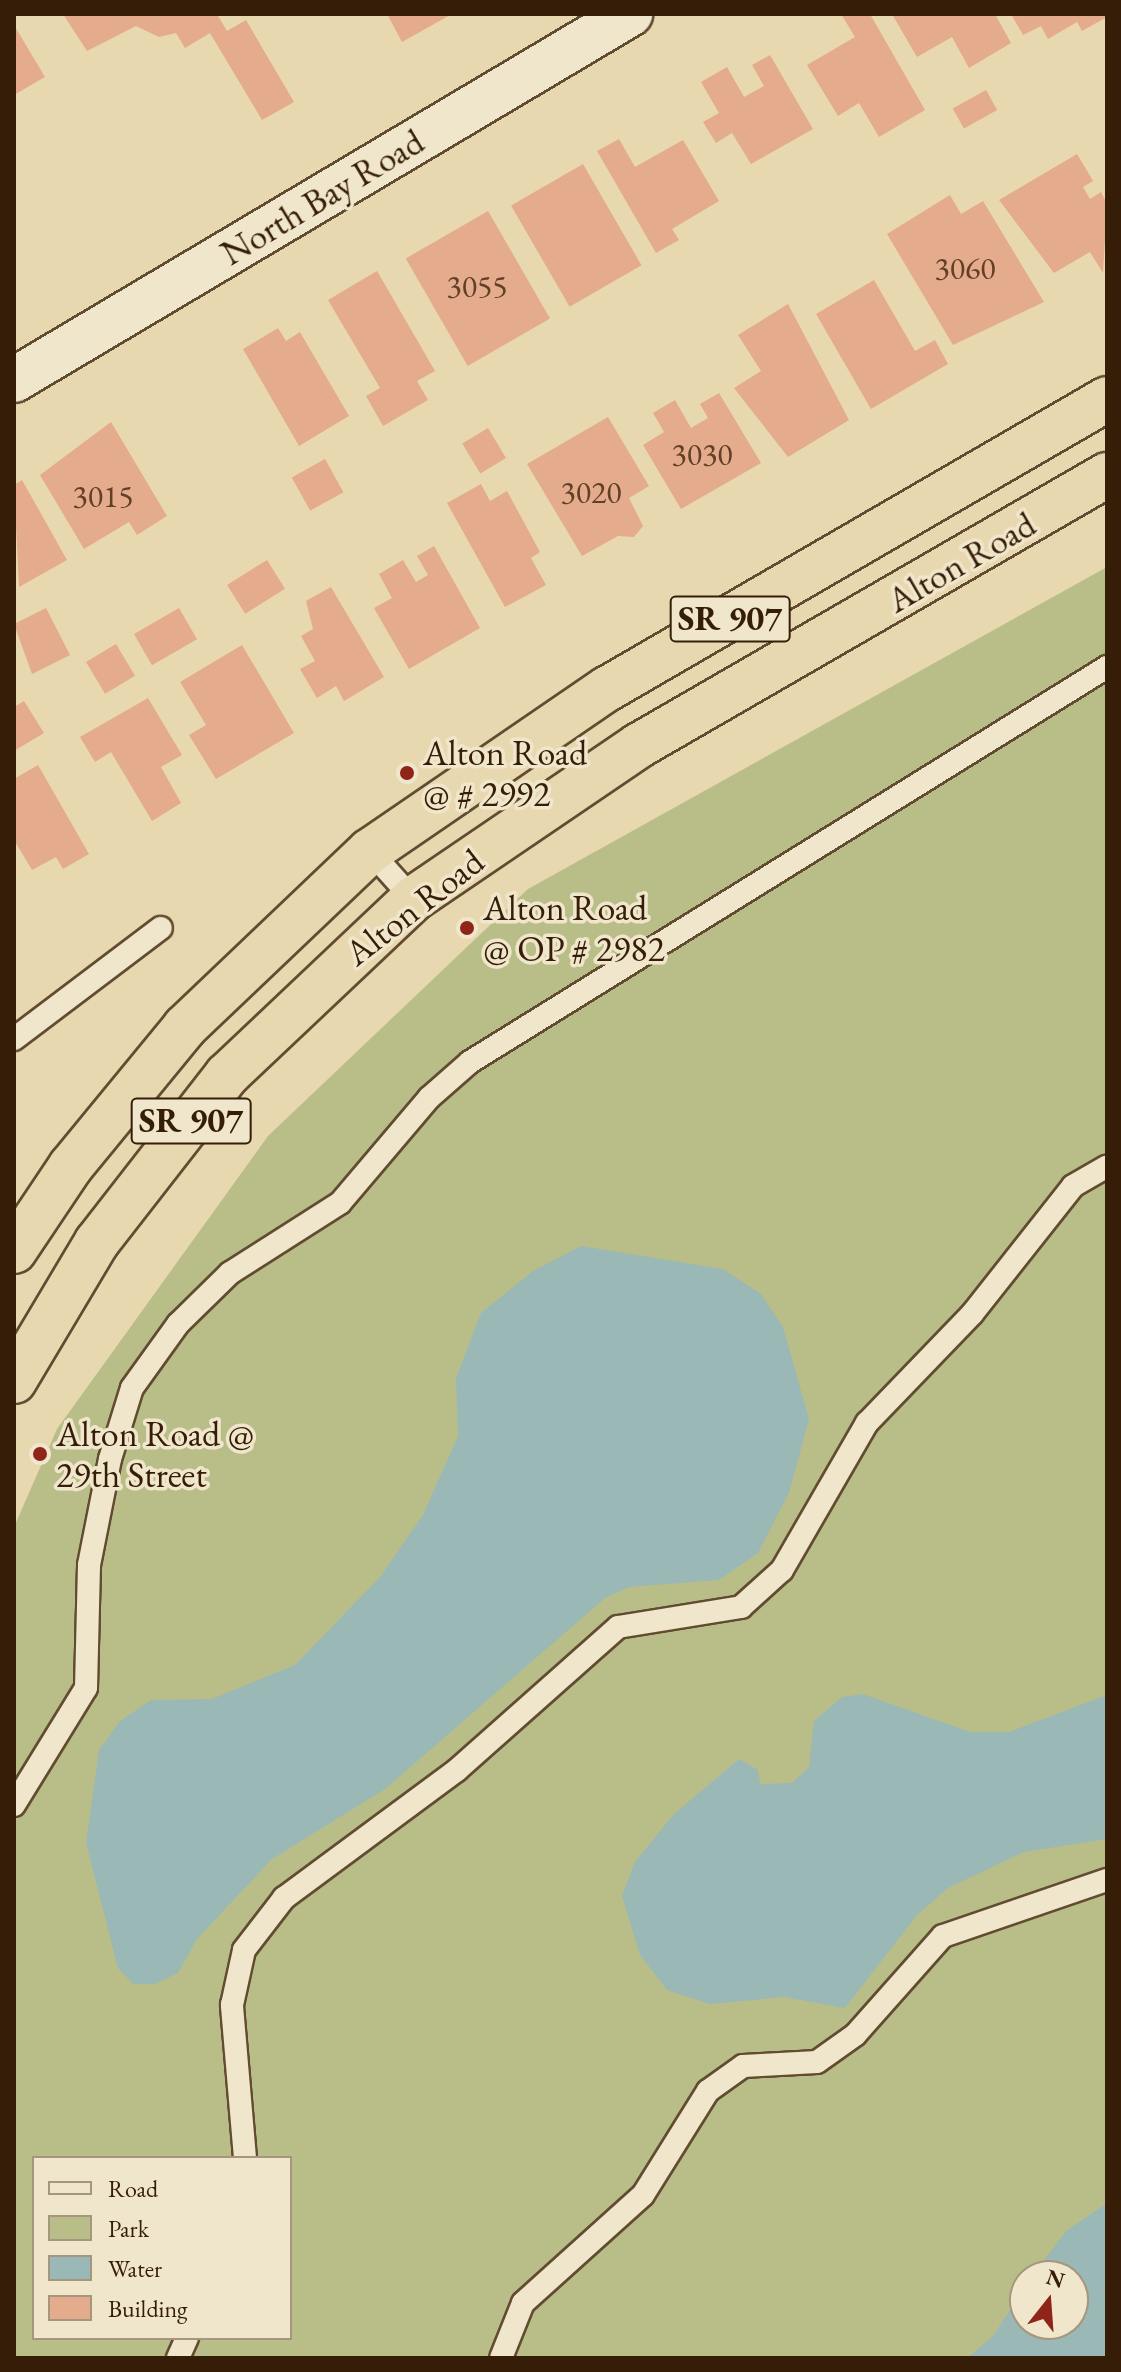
<!DOCTYPE html>
<style>
body{margin:0}
#map{position:relative;width:1121px;height:2372px;overflow:hidden;background:#e8d8b0;font-family:"EB Garamond",serif}
div>[style]{position:absolute}
[style*='--x']{left:calc(var(--x)*1px);top:calc(var(--y)*1px);width:calc(var(--w)*1px);rotate:calc(var(--a)*1deg)}
.green>*{inset:0;background:#b9be88}
.water>*{inset:0;background:#9ab8b5}
.building>*{inset:0;background:#e4ab8c;transform-origin:0 0}
.roads{filter:drop-shadow(2px 0 #624c31) drop-shadow(-2px 0 #624c31) drop-shadow(0 2px #624c31) drop-shadow(0 -2px #624c31)}
.lane>*{height:22px;margin:-11px;padding:0 11px;transform-origin:11px;border-radius:11px;background:#f0e6cc}
.street>*{height:44px;margin:-22px;padding:0 22px;transform-origin:22px;border-radius:22px;background:#f0e6cc}
.highway>*{height:44px;margin:-22px;padding:0 22px;transform-origin:22px;border-radius:22px;background:#e8d8b0}
.dots>*{width:22px;height:22px;translate:-50% -50%;box-sizing:border-box;border:4px solid #f0e6cc;border-radius:50%}
span{translate:-50% -50%;white-space:nowrap;text-align:center;line-height:1.15;-webkit-text-stroke:7px #f0e6cc;paint-order:stroke}
.number-label{font-size:32px;color:#624028}
.number-label span{-webkit-text-stroke-width:0}
.shield-label span{padding:2px 6px;background:#f0e6cc;border:2px solid;border-radius:6px;-webkit-text-stroke-width:0}
.shield-label{font-size:34px;color:#361d07;font-weight:700}
.street-label{font-size:36px;color:#361d07}
.poi-label{font-size:36px;color:#361d07}
.left{translate:0 -50%;text-align:left}
.frame{position:absolute;inset:0;border:16px solid #361d07;pointer-events:none}
.legend{position:absolute;left:32px;top:2156px;width:260px;height:184px;box-sizing:border-box;background:#f0e6cc;border:2px solid #a6967d;margin:0;padding:10px 14px;list-style:none;font-size:24px;color:#361d07}
.legend li{display:flex;align-items:center;gap:16px;height:40px}
.legend b{width:40px;border:2px solid #a6967d}
.north{position:absolute;left:1009px;top:2260px;width:80px;height:80px;box-sizing:border-box;background:#f0e6cc;border:2px solid #a6967d;border-radius:50%;rotate:17deg;font-size:22px;font-weight:700;line-height:32px;text-align:center;color:#361d07}
.north::after{content:'';display:block;margin:auto;width:28px;height:36px;background:#8f2418;clip-path:polygon(50% 0,100% 100%,50% 72%,0 100%)}
</style>
<div id="map">
<div class="green">
<div style="clip-path:polygon(evenodd,1107px 567px,1107px 2358px,14px 2358px,14px 1527px,57px 1429px,268px 1136px,528px 889px,1107px 567px,34px 2158px,290px 2158px,290px 2338px,34px 2338px,34px 2158px,1107px 567px,1025px 2276px,1073px 2276px,1073px 2324px,1025px 2324px,1025px 2276px)"></div>
</div>
<div class="water">
<div style="clip-path:polygon(581px 1246px,723px 1269px,761px 1294px,783px 1327px,809px 1419px,789px 1493px,758px 1553px,719px 1580px,629px 1587px,605px 1598px,385px 1789px,272px 1859px,197px 1939px,178px 1973px,155px 1984px,133px 1984px,118px 1968px,86px 1843px,99px 1750px,120px 1721px,151px 1700px,212px 1699px,295px 1665px,380px 1577px,423px 1515px,458px 1436px,456px 1378px,481px 1313px,533px 1271px)"></div>
<div style="clip-path:polygon(863px 1694px,970px 1732px,1009px 1732px,1107px 1695px,1107px 1839px,1024px 1852px,948px 1888px,917px 1915px,845px 2008px,784px 1997px,710px 2004px,667px 1990px,640px 1955px,622px 1896px,635px 1862px,673px 1815px,739px 1759px,758px 1770px,760px 1784px,792px 1783px,809px 1767px,814px 1721px,842px 1697px)"></div>
<div style="clip-path:polygon(1107px 2203px,1107px 2358px,967px 2358px,993px 2336px,1025px 2287px,1025px 2324px,1073px 2324px,1073px 2276px,1032px 2276px,1066px 2231px)"></div>
</div>
<div class="building">
<div style="clip-path:polygon(63px 14px,217px 14px,227px 31px,246px 20px,294px 102px,262px 120px,210px 33px,185px 48px,176px 33px,159px 37px,136px 26px,87px 51px)"></div>
<div style="clip-path:polygon(387px 14px,452px 14px,402px 42px)"></div>
<div style="clip-path:polygon(841px 14px,870px 14px,925px 110px,879px 137px,859px 103px,838px 116px,807px 65px,855px 37px)"></div>
<div style="clip-path:polygon(892px 14px,995px 14px,1011px 43px,969px 68px,952px 37px,917px 57px)"></div>
<div style="clip-path:polygon(1011px 14px,1107px 14px,1107px 17px,1082px 31px,1077px 22px,1048px 39px,1041px 26px,1023px 35px)"></div>
<div style="clip-path:polygon(14px 25px,45px 77px,14px 95px)"></div>
<div style="clip-path:polygon(770px 55px,813px 129px,751px 164px,732px 133px,716px 143px,703px 122px,719px 113px,701px 82px,727px 67px,744px 97px,764px 86px,752px 65px)"></div>
<div style="left:986px;top:90px;width:23px;height:38px;rotate:61deg"></div>
<div style="clip-path:polygon(619px 139px,635px 167px,683px 140px,719px 201px,672px 229px,679px 240px,656px 253px,597px 151px)"></div>
<div style="clip-path:polygon(1077px 154px,1093px 181px,1083px 187px,1090px 199px,1101px 192px,1107px 204px,1103px 273px,1090px 252px,1054px 273px,999px 200px)"></div>
<div style="left:583px;top:164px;width:117px;height:83px;rotate:60deg"></div>
<div style="clip-path:polygon(950px 195px,961px 214px,983px 201px,1044px 302px,953px 345px,887px 234px)"></div>
<div style="left:488px;top:211px;width:124px;height:95px;rotate:60deg"></div>
<div style="clip-path:polygon(377px 271px,435px 371px,417px 381px,428px 400px,383px 426px,366px 396px,380px 388px,328px 300px)"></div>
<div style="clip-path:polygon(874px 280px,915px 351px,935px 340px,948px 364px,871px 409px,816px 314px)"></div>
<div style="clip-path:polygon(788px 304px,849px 420px,788px 457px,734px 388px,761px 371px,738px 335px)"></div>
<div style="clip-path:polygon(278px 328px,286px 341px,300px 332px,349px 416px,299px 446px,243px 349px)"></div>
<div style="clip-path:polygon(719px 393px,761px 463px,681px 509px,643px 445px,664px 432px,653px 413px,675px 400px,691px 428px,708px 418px,700px 404px)"></div>
<div style="clip-path:polygon(608px 417px,649px 486px,629px 498px,643px 526px,634px 537px,618px 536px,582px 556px,527px 464px)"></div>
<div style="clip-path:polygon(111px 422px,167px 516px,137px 535px,129px 522px,84px 549px,40px 475px)"></div>
<div style="left:488px;top:428px;width:35px;height:30px;rotate:59deg"></div>
<div style="left:325px;top:459px;width:38px;height:38px;rotate:61deg"></div>
<div style="clip-path:polygon(22px 480px,67px 560px,19px 587px,14px 485px)"></div>
<div style="clip-path:polygon(481px 484px,490px 501px,507px 491px,540px 552px,531px 558px,546px 585px,505px 607px,447px 503px)"></div>
<div style="clip-path:polygon(434px 546px,480px 628px,409px 669px,374px 608px,392px 598px,379px 574px,403px 560px,416px 582px,428px 575px,417px 556px)"></div>
<div style="left:267px;top:560px;width:34px;height:47px;rotate:58deg"></div>
<div style="clip-path:polygon(331px 587px,384px 677px,344px 701px,336px 686px,317px 698px,300px 669px,315px 661px,301px 636px,313px 629px,306px 601px)"></div>
<div style="clip-path:polygon(46px 608px,70px 655px,32px 674px,14px 624px)"></div>
<div style="left:179px;top:608px;width:36px;height:52px;rotate:60deg"></div>
<div style="left:116px;top:644px;width:37px;height:35px;rotate:59deg"></div>
<div style="clip-path:polygon(242px 645px,294px 733px,216px 779px,189px 735px,206px 725px,180px 682px)"></div>
<div style="clip-path:polygon(148px 698px,182px 755px,161px 767px,181px 803px,152px 821px,111px 752px,95px 762px,80px 737px)"></div>
<div style="clip-path:polygon(24px 701px,44px 733px,14px 751px,14px 707px)"></div>
<div style="clip-path:polygon(38px 765px,89px 854px,63px 869px,56px 857px,32px 870px,14px 840px,14px 779px)"></div>
</div>
<div class="roads">
<div class="lane">
<div style="--x:370;--y:851;--w:64;--a:48.1"></div>
<div style="--x:14;--y:1039;--w:184;--a:-37.1"></div>
<div style="--x:14;--y:1805;--w:137;--a:-58.4"></div>
<div style="--x:86;--y:1688;--w:123;--a:-88.6"></div>
<div style="--x:89;--y:1565;--w:108;--a:-78.8"></div>
<div style="--x:110;--y:1459;--w:74;--a:-72.8"></div>
<div style="--x:132;--y:1388;--w:79;--a:-54.3"></div>
<div style="--x:178;--y:1324;--w:73;--a:-44.4"></div>
<div style="--x:230;--y:1273;--w:130;--a:-32.5"></div>
<div style="--x:340;--y:1203;--w:138;--a:-49.7"></div>
<div style="--x:429;--y:1098;--w:55;--a:-41.3"></div>
<div style="--x:470;--y:1062;--w:750;--a:-31.8"></div>
<div style="--x:245;--y:2158;--w:154;--a:-94.9"></div>
<div style="--x:232;--y:2005;--w:56;--a:-77.7"></div>
<div style="--x:244;--y:1950;--w:66;--a:-52.4"></div>
<div style="--x:284;--y:1898;--w:215;--a:-36.5"></div>
<div style="--x:457;--y:1770;--w:215;--a:-41.6"></div>
<div style="--x:618;--y:1627;--w:125;--a:-9.2"></div>
<div style="--x:741;--y:1607;--w:55;--a:-42.1"></div>
<div style="--x:782;--y:1570;--w:170;--a:-60"></div>
<div style="--x:867;--y:1423;--w:151;--a:-46.1"></div>
<div style="--x:972;--y:1314;--w:163;--a:-51.7"></div>
<div style="--x:1073;--y:1186;--w:39;--a:-30"></div>
<div style="--x:178;--y:2358;--w:22;--a:-66"></div>
<div style="--x:501;--y:2358;--w:59;--a:-68.2"></div>
<div style="--x:523;--y:2303;--w:161;--a:-42"></div>
<div style="--x:643;--y:2195;--w:123;--a:-58"></div>
<div style="--x:708;--y:2091;--w:43;--a:-35.5"></div>
<div style="--x:743;--y:2066;--w:74;--a:-3.1"></div>
<div style="--x:817;--y:2062;--w:47;--a:-35.4"></div>
<div style="--x:855;--y:2035;--w:132;--a:-48.4"></div>
<div style="--x:943;--y:1936;--w:173;--a:-18.9"></div>
</div>
<div class="street">
<div style="--x:14;--y:380;--w:717;--a:-30.72"></div>
</div>
<div class="highway">
<div style="--x:14;--y:1251;--w:102;--a:-56.2"></div>
<div style="--x:71;--y:1166;--w:180;--a:-50.6"></div>
<div style="--x:185;--y:1027;--w:255;--a:-43.6"></div>
<div style="--x:370;--y:851;--w:287;--a:-34.4"></div>
<div style="--x:607;--y:689;--w:578;--a:-30.11"></div>
<div style="--x:14;--y:1381;--w:162;--a:-59.2"></div>
<div style="--x:97;--y:1242;--w:212;--a:-52.1"></div>
<div style="--x:227;--y:1075;--w:256;--a:-43.4"></div>
<div style="--x:413;--y:899;--w:272;--a:-34.2"></div>
<div style="--x:638;--y:746;--w:542;--a:-30.02"></div>
</div>
</div>
<div class="dots">
<div style="left:407px;top:773px;background:#8f2418"></div>
<div style="left:467px;top:928px;background:#8f2418"></div>
<div style="left:40px;top:1454px;background:#8f2418"></div>
</div>
<div class="number-label">
<span style="left:965px;top:268px">3060</span>
<span style="left:477px;top:286px">3055</span>
<span style="left:702px;top:454px">3030</span>
<span style="left:591px;top:492px">3020</span>
<span style="left:103px;top:496px">3015</span>
</div>
<div class="shield-label">
<span style="left:730px;top:619px">SR 907</span>
<span style="left:191px;top:1121px">SR 907</span>
</div>
<div class="street-label">
<span style="left:322px;top:197px;rotate:-31deg">North Bay Road</span>
<span style="left:961px;top:562px;rotate:-30deg">Alton Road</span>
<span style="left:414px;top:907px;rotate:-38deg">Alton Road</span>
</div>
<div class="poi-label">
<span class="left" style="left:423px;top:773px">Alton Road<br>@ # 2992</span>
<span class="left" style="left:483px;top:928px">Alton Road<br>@ OP # 2982</span>
<span class="left" style="left:56px;top:1454px">Alton Road @<br>29th Street</span>
</div>
<div class="frame"></div>
<ul class="legend">
<li><b style="height:10px;background:#f0e6cc"></b>Road</li>
<li><b style="height:22px;background:#b9be88"></b>Park</li>
<li><b style="height:22px;background:#9ab8b5"></b>Water</li>
<li><b style="height:22px;background:#e4ab8c"></b>Building</li>
</ul>
<div class="north">N</div>
</div>
